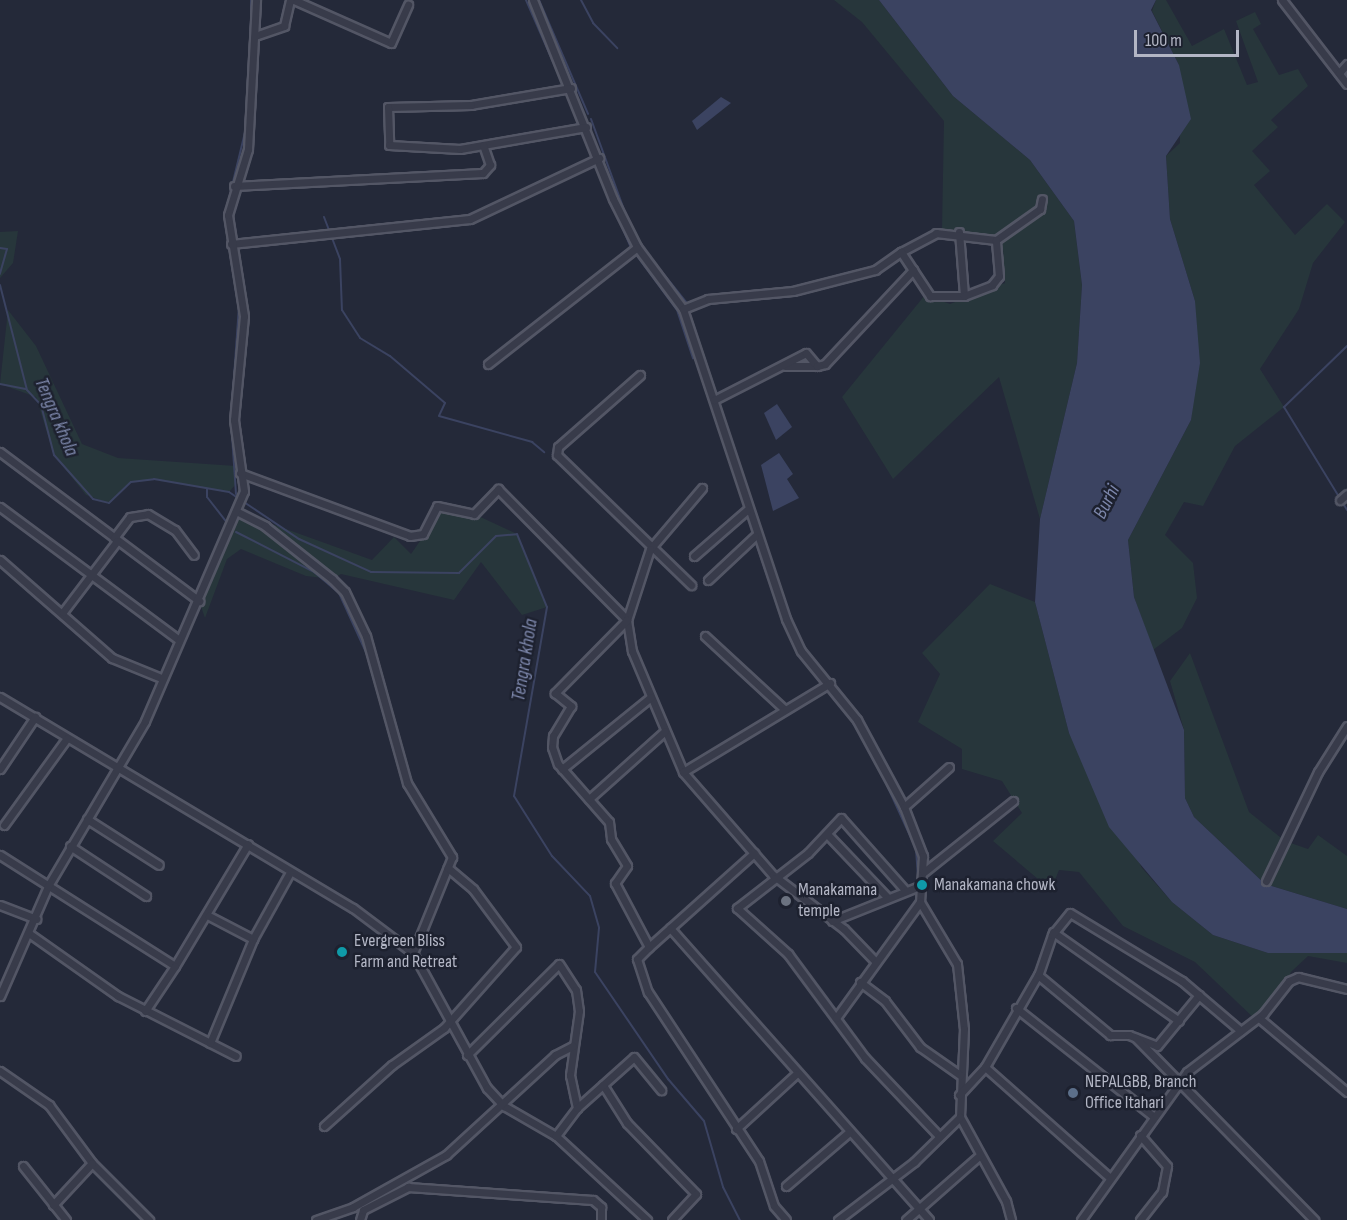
<!DOCTYPE html>
<style>
body{margin:0}
#map{position:relative;width:1347px;height:1220px;overflow:hidden;background:#242939;font-family:"Sofia Sans Condensed",sans-serif}
div>[style]{position:absolute}
[style*='--x']{left:calc(var(--x)*1px);top:calc(var(--y)*1px);width:calc(var(--w)*1px);rotate:calc(var(--a)*1deg)}
.green>*{inset:0;background:#27363b}
.water>*{inset:0;background:#3b4361}
.stream>*{height:2px;margin:-1px;padding:0 1px;transform-origin:1px;border-radius:1px;background:#3b4361}
.roads{filter:drop-shadow(2px 0 #535665) drop-shadow(-2px 0 #535665) drop-shadow(0 2px #535665) drop-shadow(0 -2px #535665)}
.minor>*{height:7px;margin:-3.5px;padding:0 3.5px;transform-origin:3.5px;border-radius:3.5px;background:#383b4a}
.dots>*{width:16px;height:16px;translate:-50% -50%;box-sizing:border-box;border:3px solid #1d212f;border-radius:50%}
span{translate:-50% -50%;white-space:nowrap;text-align:center;line-height:1.15;-webkit-text-stroke:5px #1d212f;paint-order:stroke}
.poi-label{font-size:18px;color:#b3b6c5}
.left{translate:0 -50%;text-align:left}
.water-label{font-size:20px;color:#7d87ab;font-style:italic}
.scale{position:absolute;left:1134px;top:30px;width:105px;height:27px;box-sizing:border-box;border:3px solid #b3b6c5;border-top:0;padding-left:8px;font-size:18px;line-height:21px;white-space:nowrap;color:#b3b6c5;-webkit-text-stroke:4px #1d212f;paint-order:stroke}
</style>
<div id="map">
<div class="green">
<div style="clip-path:polygon(834px 0,879px 0,953px 96px,1030px 160px,1074px 221px,1082px 285px,1077px 363px,1040px 519px,999px 377px,893px 479px,842px 397px,925px 295px,950px 304px,1005px 283px,1003px 249px,978px 234px,942px 229px,944px 121px,862px 22px)"></div>
<div style="clip-path:polygon(1156px 0,1166px 0,1192px 46px,1224px 29px,1247px 85px,1258px 82px,1236px 21px,1255px 12px,1261px 24px,1253px 29px,1279px 75px,1298px 69px,1308px 86px,1271px 120px,1278px 127px,1252px 151px,1270px 171px,1254px 185px,1295px 235px,1327px 204px,1345px 222px,1313px 263px,1299px 309px,1260px 369px,1284px 407px,1235px 446px,1203px 506px,1184px 502px,1165px 535px,1193px 563px,1197px 598px,1182px 628px,1153px 650px,1134px 597px,1128px 540px,1191px 420px,1195px 301px,1170px 219px,1166px 156px,1180px 143px,1179px 65px,1152px 11px)"></div>
<div style="clip-path:polygon(18px 231px,13px 263px,0 278px,0 232px)"></div>
<div style="clip-path:polygon(8px 310px,36px 346px,82px 444px,118px 458px,236px 466px,236px 484px,229px 492px,154px 479px,130px 482px,109px 503px,86px 495px,54px 455px,36px 397px,0 384px)"></div>
<div style="clip-path:polygon(236px 511px,372px 560px,394px 537px,411px 554px,440px 512px,474px 514px,517px 534px,547px 607px,522px 615px,481px 562px,454px 600px,341px 574px,332px 579px,306px 576px,241px 549px,227px 559px,205px 618px,199px 601px)"></div>
<div style="clip-path:polygon(990px 584px,1035px 602px,1069px 733px,1142px 868px,1172px 902px,1213px 935px,1268px 953px,1347px 953px,1347px 963px,1308px 956px,1291px 972px,1273px 1009px,1257px 1021px,1195px 962px,1123px 926px,1079px 872px,1059px 870px,1051px 890px,993px 841px,1022px 813px,1002px 781px,962px 769px,962px 749px,918px 722px,940px 674px,922px 653px)"></div>
<div style="clip-path:polygon(1190px 653px,1249px 812px,1285px 841px,1308px 849px,1318px 835px,1347px 856px,1347px 909px,1265px 884px,1194px 817px,1185px 798px,1184px 730px,1170px 681px)"></div>
</div>
<div class="water">
<div style="clip-path:polygon(879px 0,1156px 0,1151px 10px,1179px 65px,1191px 119px,1166px 156px,1170px 219px,1195px 301px,1200px 363px,1191px 420px,1128px 540px,1134px 597px,1184px 730px,1185px 798px,1194px 817px,1265px 884px,1347px 909px,1347px 953px,1268px 953px,1213px 935px,1172px 902px,1109px 827px,1069px 733px,1035px 602px,1040px 519px,1077px 363px,1082px 285px,1074px 221px,1030px 160px,953px 96px)"></div>
<div style="clip-path:polygon(721px 97px,731px 103px,697px 130px,692px 121px)"></div>
<div style="clip-path:polygon(777px 404px,792px 427px,776px 440px,764px 413px)"></div>
<div style="clip-path:polygon(779px 453px,793px 474px,787px 479px,799px 498px,773px 511px,761px 465px)"></div>
</div>
<div class="stream">
<div style="--x:526;--y:0;--w:95;--a:66.4"></div>
<div style="--x:539;--y:0;--w:124;--a:66.7"></div>
<div style="--x:581;--y:0;--w:26;--a:62"></div>
<div style="--x:593;--y:23;--w:35;--a:46"></div>
<div style="--x:251;--y:33;--w:33;--a:-90"></div>
<div style="--x:247;--y:101;--w:51;--a:-86.6"></div>
<div style="--x:591;--y:119;--w:114;--a:70"></div>
<div style="--x:586;--y:142;--w:17;--a:69"></div>
<div style="--x:595;--y:166;--w:12;--a:66"></div>
<div style="--x:611;--y:201;--w:51;--a:66.9"></div>
<div style="--x:324;--y:217;--w:45;--a:69.1"></div>
<div style="--x:340;--y:259;--w:51;--a:87.8"></div>
<div style="--x:342;--y:310;--w:33;--a:57"></div>
<div style="--x:360;--y:338;--w:35;--a:31"></div>
<div style="--x:390;--y:356;--w:72;--a:40.5"></div>
<div style="--x:445;--y:403;--w:14;--a:115"></div>
<div style="--x:439;--y:416;--w:97;--a:15.6"></div>
<div style="--x:532;--y:442;--w:16;--a:40"></div>
<div style="--x:638;--y:242;--w:77;--a:51.3"></div>
<div style="--x:0;--y:248;--w:7;--a:8"></div>
<div style="--x:7;--y:249;--w:26;--a:106"></div>
<div style="--x:635;--y:253;--w:71;--a:53.6"></div>
<div style="--x:677;--y:310;--w:51;--a:71.6"></div>
<div style="--x:0;--y:285;--w:108;--a:75.6"></div>
<div style="--x:27;--y:390;--w:21;--a:47"></div>
<div style="--x:41;--y:405;--w:52;--a:75.4"></div>
<div style="--x:54;--y:455;--w:59;--a:48.4"></div>
<div style="--x:93;--y:499;--w:16;--a:14"></div>
<div style="--x:109;--y:503;--w:30;--a:-44"></div>
<div style="--x:131;--y:482;--w:23;--a:-7"></div>
<div style="--x:154;--y:479;--w:76;--a:9.8"></div>
<div style="--x:229;--y:492;--w:84;--a:33.9"></div>
<div style="--x:299;--y:539;--w:79;--a:24.6"></div>
<div style="--x:371;--y:572;--w:88;--a:0.7"></div>
<div style="--x:459;--y:573;--w:52;--a:-45"></div>
<div style="--x:496;--y:536;--w:21;--a:-5"></div>
<div style="--x:517;--y:534;--w:79;--a:67.7"></div>
<div style="--x:547;--y:607;--w:192;--a:99.9"></div>
<div style="--x:514;--y:796;--w:71;--a:57.7"></div>
<div style="--x:552;--y:856;--w:55;--a:46.5"></div>
<div style="--x:590;--y:896;--w:33;--a:74"></div>
<div style="--x:599;--y:928;--w:44;--a:95.2"></div>
<div style="--x:595;--y:972;--w:130;--a:55.7"></div>
<div style="--x:668;--y:1079;--w:55;--a:49.4"></div>
<div style="--x:704;--y:1121;--w:69;--a:73.9"></div>
<div style="--x:723;--y:1187;--w:37;--a:63"></div>
<div style="--x:237;--y:295;--w:81;--a:-98.5"></div>
<div style="--x:225;--y:215;--w:89;--a:-76.4"></div>
<div style="--x:1347;--y:346;--w:88;--a:135.9"></div>
<div style="--x:1284;--y:407;--w:121;--a:58.5"></div>
<div style="--x:0;--y:384;--w:26;--a:11"></div>
<div style="--x:207;--y:489;--w:8;--a:90"></div>
<div style="--x:207;--y:497;--w:34;--a:52"></div>
<div style="--x:236;--y:494;--w:74;--a:-93.9"></div>
<div style="--x:231;--y:420;--w:114;--a:-86"></div>
<div style="--x:236;--y:532;--w:88;--a:27.1"></div>
<div style="--x:314;--y:572;--w:33;--a:40"></div>
<div style="--x:339;--y:593;--w:75;--a:65.5"></div>
<div style="--x:755;--y:540;--w:61;--a:71"></div>
<div style="--x:381;--y:701;--w:86;--a:74.5"></div>
<div style="--x:880;--y:770;--w:87;--a:65.5"></div>
<div style="--x:916;--y:849;--w:30;--a:86"></div>
<div style="--x:410;--y:794;--w:55;--a:59.2"></div>
</div>
<div class="roads">
<div class="minor">
<div style="--x:294;--y:0;--w:106;--a:23.9"></div>
<div style="--x:391;--y:43;--w:42;--a:-65.9"></div>
<div style="--x:533;--y:0;--w:214;--a:68.1"></div>
<div style="--x:613;--y:199;--w:54;--a:63.4"></div>
<div style="--x:637;--y:247;--w:77;--a:53.4"></div>
<div style="--x:683;--y:309;--w:327;--a:71.6"></div>
<div style="--x:786;--y:619;--w:35;--a:65"></div>
<div style="--x:801;--y:651;--w:89;--a:50.9"></div>
<div style="--x:857;--y:720;--w:99;--a:61.6"></div>
<div style="--x:904;--y:807;--w:53;--a:68.8"></div>
<div style="--x:923;--y:856;--w:46;--a:93.7"></div>
<div style="--x:920;--y:902;--w:72;--a:59.2"></div>
<div style="--x:957;--y:964;--w:65;--a:83.9"></div>
<div style="--x:964;--y:1029;--w:88;--a:92.6"></div>
<div style="--x:960;--y:1117;--w:96;--a:61.3"></div>
<div style="--x:1006;--y:1201;--w:20;--a:75"></div>
<div style="--x:1282;--y:0;--w:106;--a:52.3"></div>
<div style="--x:255;--y:36;--w:31;--a:-19"></div>
<div style="--x:284;--y:26;--w:27;--a:-77"></div>
<div style="--x:1339;--y:73;--w:12;--a:-48"></div>
<div style="--x:571;--y:88;--w:101;--a:170.4"></div>
<div style="--x:471;--y:105;--w:83;--a:178.6"></div>
<div style="--x:388;--y:107;--w:38;--a:88"></div>
<div style="--x:389;--y:145;--w:71;--a:3.2"></div>
<div style="--x:460;--y:149;--w:128;--a:-9.9"></div>
<div style="--x:234;--y:186;--w:249;--a:-3"></div>
<div style="--x:483;--y:173;--w:11;--a:-49"></div>
<div style="--x:490;--y:165;--w:21;--a:-109"></div>
<div style="--x:959;--y:232;--w:64;--a:85.5"></div>
<div style="--x:231;--y:244;--w:240;--a:-6"></div>
<div style="--x:470;--y:219;--w:143;--a:-25.3"></div>
<div style="--x:901;--y:252;--w:40;--a:-28"></div>
<div style="--x:936;--y:233;--w:60;--a:6.7"></div>
<div style="--x:996;--y:240;--w:54;--a:-35.2"></div>
<div style="--x:1040;--y:209;--w:10;--a:-79"></div>
<div style="--x:683;--y:309;--w:27;--a:-22"></div>
<div style="--x:708;--y:299;--w:85;--a:-5.4"></div>
<div style="--x:793;--y:291;--w:85;--a:-14.4"></div>
<div style="--x:875;--y:270;--w:32;--a:-35"></div>
<div style="--x:901;--y:252;--w:53;--a:56.6"></div>
<div style="--x:930;--y:296;--w:34;--a:0"></div>
<div style="--x:964;--y:296;--w:30;--a:-21"></div>
<div style="--x:992;--y:285;--w:11;--a:-52"></div>
<div style="--x:999;--y:276;--w:36;--a:-95"></div>
<div style="--x:488;--y:364;--w:189;--a:-38.1"></div>
<div style="--x:785;--y:366;--w:32;--a:0"></div>
<div style="--x:640;--y:375;--w:109;--a:138.7"></div>
<div style="--x:558;--y:447;--w:8;--a:97"></div>
<div style="--x:557;--y:455;--w:187;--a:44.1"></div>
<div style="--x:714;--y:400;--w:103;--a:-27.1"></div>
<div style="--x:806;--y:353;--w:17;--a:50"></div>
<div style="--x:817;--y:366;--w:8;--a:-14"></div>
<div style="--x:825;--y:364;--w:129;--a:-46.9"></div>
<div style="--x:0;--y:452;--w:249;--a:36.8"></div>
<div style="--x:240;--y:473;--w:181;--a:20.3"></div>
<div style="--x:410;--y:536;--w:13;--a:-9"></div>
<div style="--x:423;--y:534;--w:31;--a:-63"></div>
<div style="--x:437;--y:506;--w:38;--a:12"></div>
<div style="--x:474;--y:514;--w:35;--a:-46"></div>
<div style="--x:498;--y:489;--w:184;--a:45.4"></div>
<div style="--x:627;--y:620;--w:31;--a:81"></div>
<div style="--x:632;--y:651;--w:131;--a:67.1"></div>
<div style="--x:683;--y:772;--w:137;--a:48.9"></div>
<div style="--x:773;--y:875;--w:89;--a:37.3"></div>
<div style="--x:844;--y:929;--w:45;--a:45.9"></div>
<div style="--x:702;--y:488;--w:80;--a:130.4"></div>
<div style="--x:650;--y:549;--w:75;--a:107.9"></div>
<div style="--x:627;--y:620;--w:103;--a:134.6"></div>
<div style="--x:555;--y:693;--w:21;--a:39"></div>
<div style="--x:571;--y:706;--w:35;--a:121"></div>
<div style="--x:553;--y:736;--w:11;--a:95"></div>
<div style="--x:552;--y:747;--w:18;--a:71"></div>
<div style="--x:558;--y:764;--w:77;--a:48.7"></div>
<div style="--x:609;--y:822;--w:17;--a:83"></div>
<div style="--x:611;--y:839;--w:31;--a:59"></div>
<div style="--x:627;--y:866;--w:21;--a:125"></div>
<div style="--x:615;--y:883;--w:72;--a:62"></div>
<div style="--x:649;--y:947;--w:17;--a:135"></div>
<div style="--x:637;--y:959;--w:35;--a:72"></div>
<div style="--x:648;--y:992;--w:202;--a:56.7"></div>
<div style="--x:759;--y:1161;--w:47;--a:71.6"></div>
<div style="--x:774;--y:1206;--w:18;--a:49"></div>
<div style="--x:1340;--y:500;--w:9;--a:-41"></div>
<div style="--x:0;--y:507;--w:222;--a:36.6"></div>
<div style="--x:236;--y:511;--w:33;--a:27"></div>
<div style="--x:265;--y:526;--w:85;--a:38.3"></div>
<div style="--x:332;--y:579;--w:18;--a:45"></div>
<div style="--x:345;--y:592;--w:49;--a:64.5"></div>
<div style="--x:366;--y:636;--w:153;--a:74.4"></div>
<div style="--x:407;--y:783;--w:87;--a:58.7"></div>
<div style="--x:452;--y:857;--w:104;--a:112.1"></div>
<div style="--x:114;--y:538;--w:26;--a:-53"></div>
<div style="--x:130;--y:517;--w:18;--a:-9"></div>
<div style="--x:148;--y:514;--w:31;--a:31"></div>
<div style="--x:175;--y:530;--w:31;--a:53"></div>
<div style="--x:694;--y:556;--w:70;--a:-41"></div>
<div style="--x:0;--y:560;--w:149;--a:41.2"></div>
<div style="--x:112;--y:658;--w:53;--a:22.2"></div>
<div style="--x:708;--y:580;--w:64;--a:-43.1"></div>
<div style="--x:63;--y:612;--w:89;--a:-52.7"></div>
<div style="--x:705;--y:636;--w:108;--a:42.7"></div>
<div style="--x:0;--y:697;--w:411;--a:30.9"></div>
<div style="--x:353;--y:908;--w:75;--a:36.9"></div>
<div style="--x:413;--y:953;--w:154;--a:61.3"></div>
<div style="--x:487;--y:1088;--w:25;--a:47"></div>
<div style="--x:504;--y:1106;--w:60;--a:30"></div>
<div style="--x:556;--y:1136;--w:124;--a:42.7"></div>
<div style="--x:0;--y:769;--w:63;--a:-56.1"></div>
<div style="--x:562;--y:769;--w:114;--a:-39"></div>
<div style="--x:683;--y:772;--w:172;--a:-31.2"></div>
<div style="--x:589;--y:799;--w:101;--a:-41.8"></div>
<div style="--x:904;--y:807;--w:60;--a:-41.6"></div>
<div style="--x:87;--y:819;--w:85;--a:32.6"></div>
<div style="--x:4;--y:825;--w:107;--a:-54.1"></div>
<div style="--x:827;--y:834;--w:88;--a:46.4"></div>
<div style="--x:70;--y:846;--w:91;--a:33.3"></div>
<div style="--x:0;--y:855;--w:207;--a:32.4"></div>
<div style="--x:175;--y:966;--w:142;--a:-59.1"></div>
<div style="--x:924;--y:872;--w:114;--a:-38.6"></div>
<div style="--x:1266;--y:881;--w:121;--a:-64.5"></div>
<div style="--x:1318;--y:772;--w:54;--a:-57.8"></div>
<div style="--x:905;--y:890;--w:96;--a:-131.6"></div>
<div style="--x:841;--y:818;--w:48;--a:133.3"></div>
<div style="--x:808;--y:853;--w:90;--a:142.2"></div>
<div style="--x:737;--y:908;--w:69;--a:42"></div>
<div style="--x:788;--y:954;--w:129;--a:53.5"></div>
<div style="--x:865;--y:1058;--w:108;--a:46.5"></div>
<div style="--x:0;--y:905;--w:39;--a:21"></div>
<div style="--x:209;--y:916;--w:50;--a:27.6"></div>
<div style="--x:832;--y:921;--w:97;--a:-21.8"></div>
<div style="--x:670;--y:928;--w:390;--a:48.4"></div>
<div style="--x:1053;--y:932;--w:154;--a:35.2"></div>
<div style="--x:30;--y:934;--w:108;--a:35.2"></div>
<div style="--x:118;--y:996;--w:132;--a:27"></div>
<div style="--x:649;--y:947;--w:141;--a:-41.8"></div>
<div style="--x:1038;--y:975;--w:94;--a:39.8"></div>
<div style="--x:1110;--y:1035;--w:19;--a:0"></div>
<div style="--x:1129;--y:1035;--w:30;--a:21"></div>
<div style="--x:1157;--y:1046;--w:66;--a:-50.5"></div>
<div style="--x:860;--y:982;--w:31;--a:37"></div>
<div style="--x:885;--y:1001;--w:58;--a:52.7"></div>
<div style="--x:920;--y:1047;--w:49;--a:35"></div>
<div style="--x:0;--y:996;--w:120;--a:-66.4"></div>
<div style="--x:48;--y:886;--w:191;--a:-59.5"></div>
<div style="--x:145;--y:721;--w:250;--a:-66.7"></div>
<div style="--x:244;--y:491;--w:72;--a:-98"></div>
<div style="--x:234;--y:420;--w:104;--a:-84.5"></div>
<div style="--x:244;--y:316;--w:102;--a:-99"></div>
<div style="--x:228;--y:215;--w:69;--a:-73.1"></div>
<div style="--x:248;--y:149;--w:149;--a:-86.9"></div>
<div style="--x:1016;--y:1008;--w:176;--a:38.3"></div>
<div style="--x:145;--y:1011;--w:54;--a:-56.3"></div>
<div style="--x:836;--y:1018;--w:143;--a:-54.1"></div>
<div style="--x:1259;--y:1018;--w:115;--a:40.1"></div>
<div style="--x:1136;--y:1038;--w:255;--a:45.6"></div>
<div style="--x:210;--y:1043;--w:113;--a:-67.5"></div>
<div style="--x:253;--y:939;--w:74;--a:-61"></div>
<div style="--x:467;--y:1055;--w:129;--a:-44.7"></div>
<div style="--x:559;--y:964;--w:31;--a:57"></div>
<div style="--x:576;--y:990;--w:21;--a:82"></div>
<div style="--x:579;--y:1011;--w:65;--a:98"></div>
<div style="--x:570;--y:1075;--w:34;--a:78"></div>
<div style="--x:577;--y:1108;--w:35;--a:127"></div>
<div style="--x:985;--y:1067;--w:166;--a:41.6"></div>
<div style="--x:0;--y:1071;--w:60;--a:34.8"></div>
<div style="--x:49;--y:1105;--w:72;--a:53.4"></div>
<div style="--x:92;--y:1163;--w:81;--a:45"></div>
<div style="--x:603;--y:1085;--w:45;--a:57.7"></div>
<div style="--x:627;--y:1123;--w:99;--a:45.8"></div>
<div style="--x:696;--y:1194;--w:35;--a:133"></div>
<div style="--x:959;--y:1095;--w:38;--a:-47"></div>
<div style="--x:985;--y:1067;--w:108;--a:-60.1"></div>
<div style="--x:1039;--y:973;--w:40;--a:-71.1"></div>
<div style="--x:1052;--y:935;--w:28;--a:-51"></div>
<div style="--x:1070;--y:913;--w:131;--a:31.3"></div>
<div style="--x:1182;--y:981;--w:77;--a:40.3"></div>
<div style="--x:577;--y:1108;--w:76;--a:-41.8"></div>
<div style="--x:634;--y:1057;--w:43;--a:50.7"></div>
<div style="--x:324;--y:1126;--w:91;--a:-41.9"></div>
<div style="--x:392;--y:1065;--w:64;--a:-35.4"></div>
<div style="--x:444;--y:1028;--w:108;--a:-48.4"></div>
<div style="--x:516;--y:947;--w:72;--a:-126.6"></div>
<div style="--x:473;--y:889;--w:33;--a:-140"></div>
<div style="--x:736;--y:1129;--w:81;--a:-42.5"></div>
<div style="--x:23;--y:1166;--w:69;--a:51.5"></div>
<div style="--x:786;--y:1186;--w:82;--a:-40.5"></div>
<div style="--x:53;--y:1205;--w:57;--a:-47.1"></div>
<div style="--x:316;--y:1220;--w:39;--a:-19"></div>
<div style="--x:353;--y:1207;--w:107;--a:-29.2"></div>
<div style="--x:446;--y:1155;--w:148;--a:-42.5"></div>
<div style="--x:555;--y:1055;--w:20;--a:-27"></div>
<div style="--x:360;--y:1220;--w:10;--a:-73"></div>
<div style="--x:363;--y:1210;--w:51;--a:-27.1"></div>
<div style="--x:408;--y:1187;--w:185;--a:4"></div>
<div style="--x:593;--y:1200;--w:11;--a:41"></div>
<div style="--x:601;--y:1207;--w:13;--a:90"></div>
<div style="--x:838;--y:1220;--w:96;--a:-37.3"></div>
<div style="--x:914;--y:1162;--w:64;--a:-44.4"></div>
<div style="--x:906;--y:1220;--w:98;--a:-41.3"></div>
<div style="--x:1081;--y:1220;--w:182;--a:-54.4"></div>
<div style="--x:1187;--y:1072;--w:96;--a:-37.3"></div>
<div style="--x:1263;--y:1014;--w:42;--a:-51.8"></div>
<div style="--x:1289;--y:981;--w:10;--a:-24"></div>
<div style="--x:1298;--y:977;--w:50;--a:13.8"></div>
<div style="--x:1140;--y:1220;--w:36;--a:-52"></div>
<div style="--x:1162;--y:1192;--w:26;--a:-79"></div>
<div style="--x:1167;--y:1166;--w:41;--a:-131.1"></div>
</div>
</div>
<div class="dots">
<div style="left:922px;top:885px;background:#0f9aa8"></div>
<div style="left:786px;top:901px;background:#6b7280"></div>
<div style="left:342px;top:952px;background:#0f9aa8"></div>
<div style="left:1073px;top:1093px;background:#5c6f8a"></div>
</div>
<div class="poi-label">
<span class="left" style="left:934px;top:885px">Manakamana chowk</span>
<span class="left" style="left:798px;top:901px">Manakamana<br>temple</span>
<span class="left" style="left:354px;top:952px">Evergreen Bliss<br>Farm and Retreat</span>
<span class="left" style="left:1085px;top:1093px">NEPALGBB, Branch<br>Office Itahari</span>
</div>
<div class="water-label">
<span style="left:56px;top:417px;rotate:67deg">Tengra khola</span>
<span style="left:1107px;top:502px;rotate:-63deg">Burhi</span>
<span style="left:525px;top:660px;rotate:-81deg">Tengra khola</span>
</div>
<div class="scale">100 m</div>
</div>
